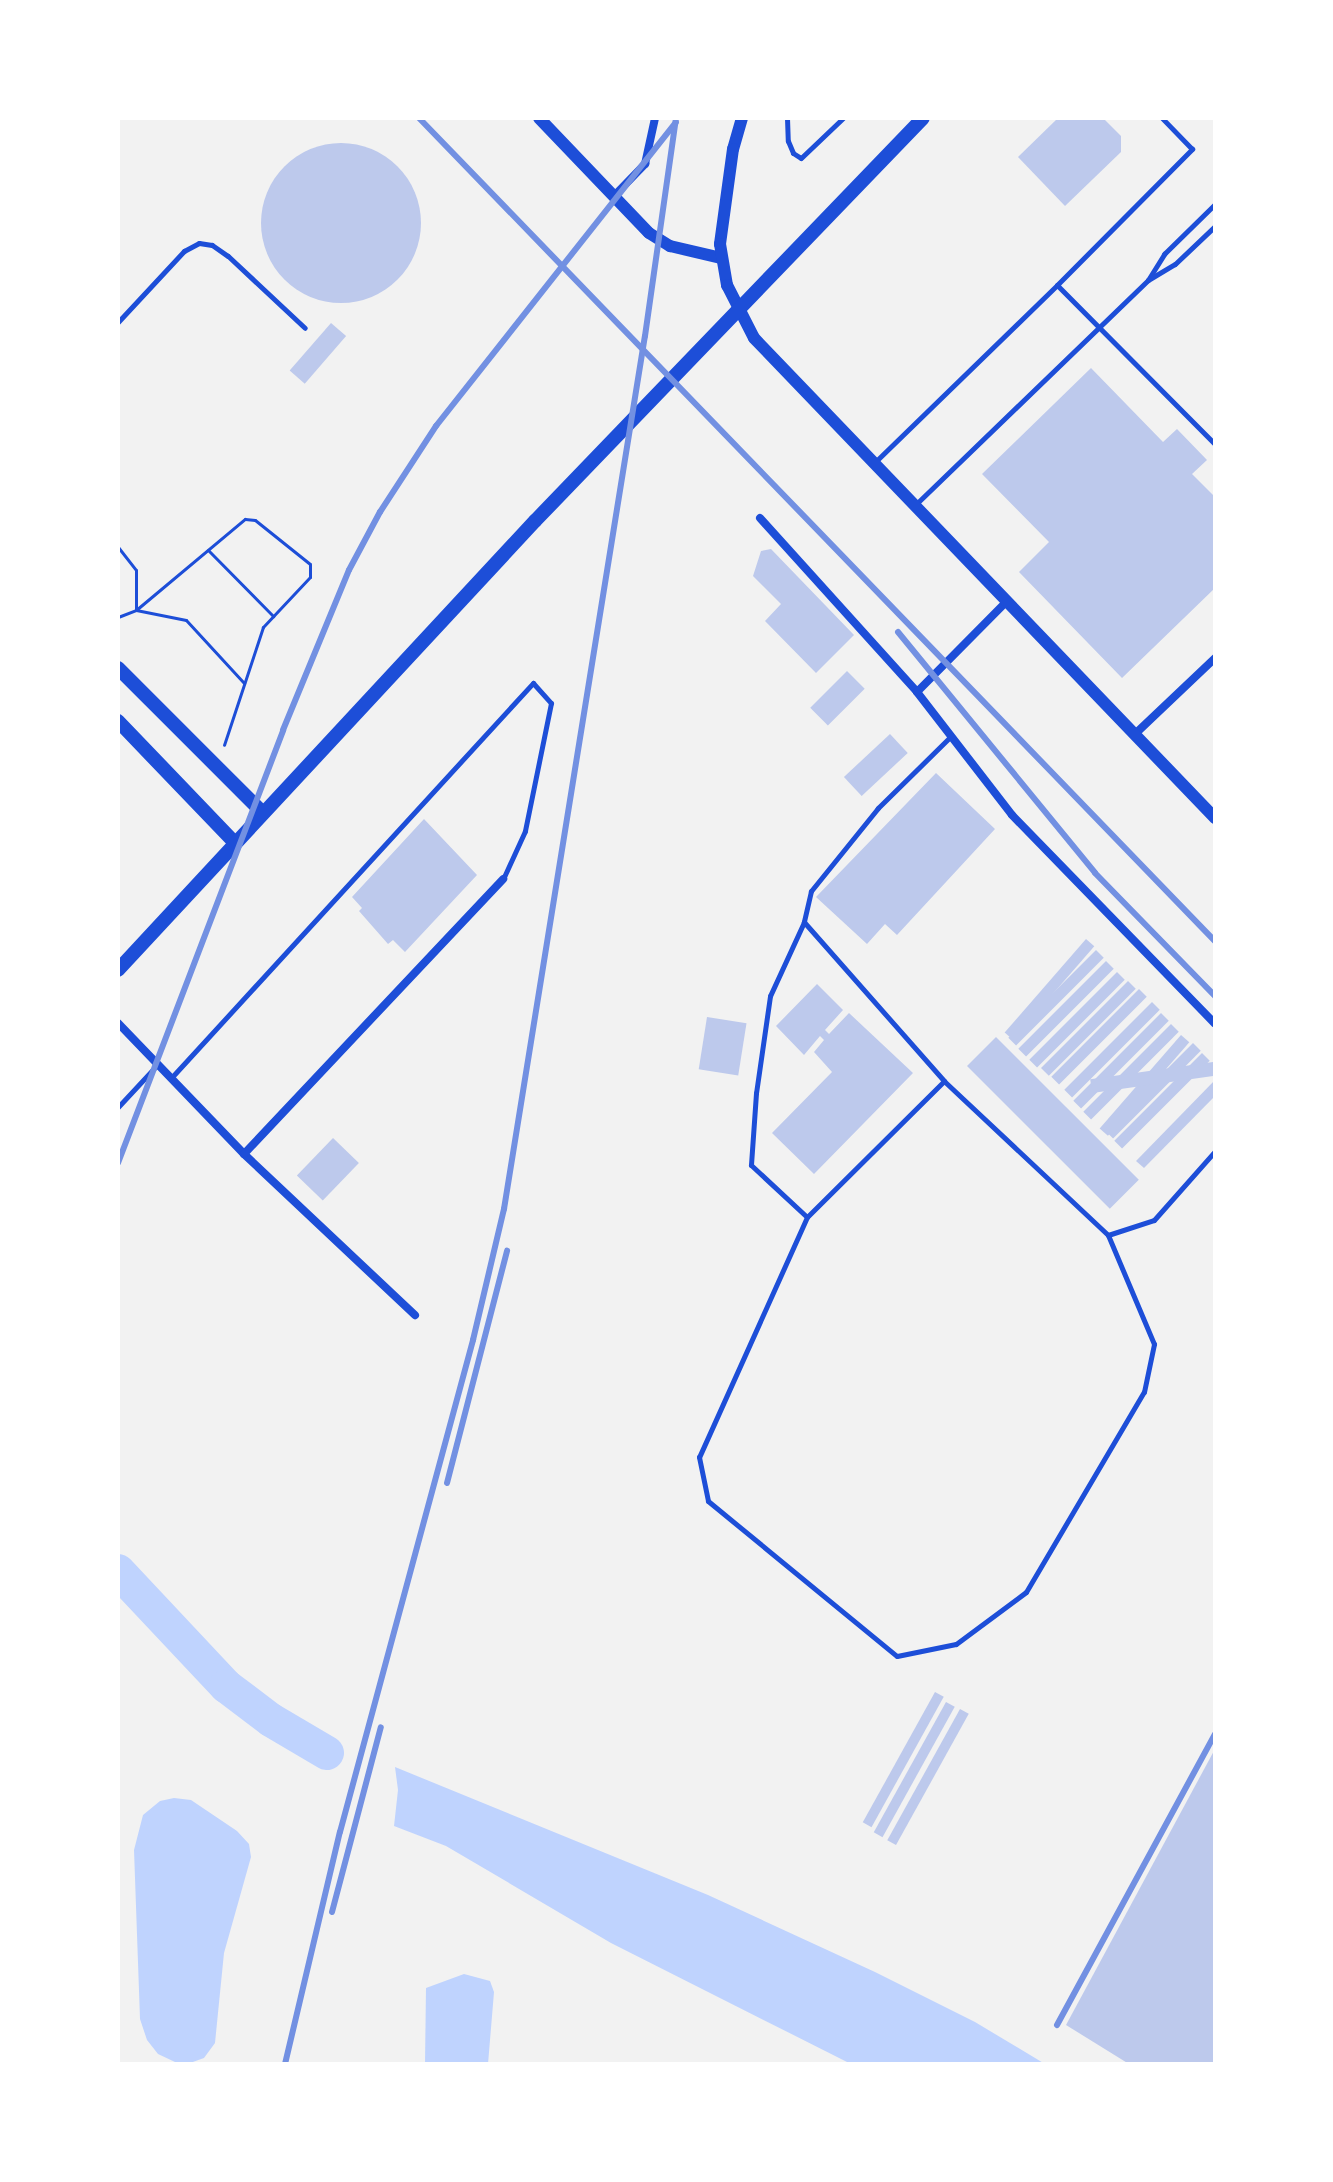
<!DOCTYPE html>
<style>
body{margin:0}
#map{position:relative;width:1333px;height:2182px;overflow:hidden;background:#f2f2f2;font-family:Poppins,sans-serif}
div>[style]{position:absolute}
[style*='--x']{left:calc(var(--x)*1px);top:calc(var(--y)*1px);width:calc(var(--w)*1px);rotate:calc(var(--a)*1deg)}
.water>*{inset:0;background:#bfd3fe}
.river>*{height:34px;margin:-17px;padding:0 17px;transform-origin:17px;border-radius:17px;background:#bfd3fe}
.building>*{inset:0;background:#bdc9ec;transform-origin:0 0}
.round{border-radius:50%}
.path>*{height:3px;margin:-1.5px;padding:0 1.5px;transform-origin:1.5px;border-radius:1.5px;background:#1d4ed8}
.service>*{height:5px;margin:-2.5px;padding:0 2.5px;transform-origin:2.5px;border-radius:2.5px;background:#1d4ed8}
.minor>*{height:8px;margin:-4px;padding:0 4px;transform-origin:4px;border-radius:4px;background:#1d4ed8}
.tertiary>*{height:12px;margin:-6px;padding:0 6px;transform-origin:6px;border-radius:6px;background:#1d4ed8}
.secondary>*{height:14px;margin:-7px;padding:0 7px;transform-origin:7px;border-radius:7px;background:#1d4ed8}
.rail>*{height:6px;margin:-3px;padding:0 3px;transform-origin:3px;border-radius:3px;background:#7290e2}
span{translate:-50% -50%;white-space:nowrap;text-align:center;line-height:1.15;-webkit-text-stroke:8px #fff;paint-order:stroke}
.frame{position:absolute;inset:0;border:120px solid #fff;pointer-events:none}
</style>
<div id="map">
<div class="water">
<div style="clip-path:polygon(395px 1767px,708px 1895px,875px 1972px,975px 2022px,1045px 2064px,851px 2064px,611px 1943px,446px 1846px,394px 1826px,398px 1790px)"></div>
<div style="clip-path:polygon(174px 1798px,191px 1800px,237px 1831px,249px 1844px,251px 1857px,224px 1953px,215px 2043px,204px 2058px,190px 2063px,175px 2062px,158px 2054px,147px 2040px,140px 2019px,134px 1850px,143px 1815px,160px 1801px)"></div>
<div style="clip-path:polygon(464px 1974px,490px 1981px,494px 1992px,488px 2064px,425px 2064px,426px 1988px)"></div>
</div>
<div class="river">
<div style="--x:118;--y:1571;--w:158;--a:46.8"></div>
<div style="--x:226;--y:1686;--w:56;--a:37.1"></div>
<div style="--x:271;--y:1720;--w:65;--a:30.5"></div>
</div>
<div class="building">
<div style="clip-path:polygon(1058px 118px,1103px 118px,1121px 136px,1121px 152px,1065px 206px,1018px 157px)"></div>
<div class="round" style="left:261px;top:143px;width:160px;height:160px"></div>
<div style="left:331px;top:323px;width:20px;height:63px;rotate:41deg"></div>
<div style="clip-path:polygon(1091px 368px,1163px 442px,1177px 429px,1207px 460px,1192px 474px,1215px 497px,1215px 588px,1122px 678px,1019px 572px,1049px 542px,982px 474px)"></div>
<div style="clip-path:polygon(771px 549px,854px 635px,816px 673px,765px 621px,781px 604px,753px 576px,761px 551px)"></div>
<div style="left:847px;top:671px;width:25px;height:52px;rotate:45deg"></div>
<div style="left:890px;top:734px;width:26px;height:63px;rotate:47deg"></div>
<div style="clip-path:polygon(936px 773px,995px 829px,897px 935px,885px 924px,867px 944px,816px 897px)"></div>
<div style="clip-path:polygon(424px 819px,477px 875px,405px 952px,393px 940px,388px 944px,359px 911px,362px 908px,352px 897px)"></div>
<div style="left:1086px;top:939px;width:11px;height:124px;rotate:41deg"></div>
<div style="left:1096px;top:950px;width:11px;height:124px;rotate:45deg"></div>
<div style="left:1106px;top:961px;width:11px;height:124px;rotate:45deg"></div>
<div style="left:1117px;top:972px;width:11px;height:124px;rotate:45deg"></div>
<div style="left:1128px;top:981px;width:11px;height:123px;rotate:45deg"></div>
<div style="clip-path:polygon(817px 984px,843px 1010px,825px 1030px,829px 1034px,849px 1013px,913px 1073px,814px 1174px,772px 1133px,832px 1072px,814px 1052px,824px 1040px,820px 1036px,804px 1055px,776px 1026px)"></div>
<div style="left:1139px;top:989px;width:11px;height:124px;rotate:45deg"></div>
<div style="left:1152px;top:1002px;width:11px;height:124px;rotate:45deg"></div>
<div style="left:1161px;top:1013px;width:11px;height:124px;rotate:45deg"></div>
<div style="left:707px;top:1017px;width:40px;height:53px;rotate:9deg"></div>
<div style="left:1171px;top:1024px;width:11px;height:124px;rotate:45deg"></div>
<div style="left:1181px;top:1035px;width:11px;height:124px;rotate:41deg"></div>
<div style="left:996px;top:1037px;width:202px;height:41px;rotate:45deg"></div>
<div style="left:1193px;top:1043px;width:11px;height:124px;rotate:45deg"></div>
<div style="left:1202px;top:1053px;width:11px;height:124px;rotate:45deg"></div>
<div style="left:1213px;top:1062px;width:14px;height:124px;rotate:82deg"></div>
<div style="clip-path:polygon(1215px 1080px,1215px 1096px,1144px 1168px,1136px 1161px)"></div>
<div style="left:333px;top:1138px;width:36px;height:52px;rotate:44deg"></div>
<div style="left:935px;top:1692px;width:10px;height:149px;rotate:29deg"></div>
<div style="left:946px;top:1702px;width:10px;height:149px;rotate:29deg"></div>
<div style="left:960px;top:1709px;width:10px;height:150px;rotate:29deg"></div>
<div style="clip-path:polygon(1215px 1749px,1215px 2063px,1129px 2064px,1066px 2025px)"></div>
</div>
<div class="path">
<div style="--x:118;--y:547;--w:29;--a:52"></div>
<div style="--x:136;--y:570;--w:40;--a:90"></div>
<div style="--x:136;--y:610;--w:51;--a:11.3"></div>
<div style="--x:186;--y:620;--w:86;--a:47.4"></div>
<div style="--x:208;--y:550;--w:93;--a:45.4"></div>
<div style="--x:118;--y:617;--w:19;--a:-21"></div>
<div style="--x:136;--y:610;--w:142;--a:-39.9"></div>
<div style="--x:245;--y:519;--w:10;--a:6"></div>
<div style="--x:255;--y:520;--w:70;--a:38.7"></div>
<div style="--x:310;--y:564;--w:13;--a:90"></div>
<div style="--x:310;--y:577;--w:69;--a:133.2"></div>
<div style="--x:263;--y:627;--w:124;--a:108.3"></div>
</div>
<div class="service">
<div style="--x:787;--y:118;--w:23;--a:88"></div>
<div style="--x:788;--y:141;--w:13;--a:67"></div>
<div style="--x:793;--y:153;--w:9;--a:32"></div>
<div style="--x:801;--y:158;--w:58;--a:-43.6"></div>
<div style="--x:1148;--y:280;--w:31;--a:-58"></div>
<div style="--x:1164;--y:254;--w:71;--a:-44.4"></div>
<div style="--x:1057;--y:285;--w:192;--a:-45.2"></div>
<div style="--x:1192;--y:149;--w:43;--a:-134.1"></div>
<div style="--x:118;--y:322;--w:97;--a:-47.1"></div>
<div style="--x:184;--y:251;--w:17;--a:-28"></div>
<div style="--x:199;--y:243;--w:13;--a:9"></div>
<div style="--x:212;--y:245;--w:19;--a:35"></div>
<div style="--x:228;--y:256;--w:105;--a:43.1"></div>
<div style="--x:874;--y:463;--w:255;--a:-44.2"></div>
<div style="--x:1057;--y:285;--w:224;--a:45.2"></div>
<div style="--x:914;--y:506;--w:325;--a:-44"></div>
<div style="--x:1148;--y:280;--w:31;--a:-31"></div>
<div style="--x:1175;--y:264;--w:55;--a:-43.5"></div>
<div style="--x:951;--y:736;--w:103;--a:135.4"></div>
<div style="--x:878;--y:808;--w:107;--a:128.9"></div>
<div style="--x:811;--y:891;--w:32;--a:103"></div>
<div style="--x:804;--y:922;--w:212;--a:48.6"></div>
<div style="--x:944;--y:1081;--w:225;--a:43.2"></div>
<div style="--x:1108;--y:1235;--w:48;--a:-18.1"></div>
<div style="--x:1154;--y:1220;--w:92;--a:-48.5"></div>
<div style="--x:804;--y:922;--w:81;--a:114.7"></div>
<div style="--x:770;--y:996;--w:98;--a:98.2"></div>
<div style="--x:756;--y:1093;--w:72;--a:94"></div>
<div style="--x:751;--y:1165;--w:76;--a:42.9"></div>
<div style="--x:171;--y:1078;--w:536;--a:-47.5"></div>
<div style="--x:533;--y:683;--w:27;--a:48"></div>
<div style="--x:551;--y:703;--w:131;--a:101.5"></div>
<div style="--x:525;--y:831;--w:53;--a:114.6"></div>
<div style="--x:944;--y:1081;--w:193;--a:135.2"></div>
<div style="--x:807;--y:1217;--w:263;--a:114.2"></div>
<div style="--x:699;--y:1457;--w:45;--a:78.4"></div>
<div style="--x:708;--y:1501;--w:244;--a:39.4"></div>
<div style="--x:897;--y:1656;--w:60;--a:-11.5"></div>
<div style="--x:956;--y:1644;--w:87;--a:-36.6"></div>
<div style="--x:1026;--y:1592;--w:232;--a:-59.5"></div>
<div style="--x:1144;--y:1392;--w:49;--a:-78.2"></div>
<div style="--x:1154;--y:1344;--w:118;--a:-112.9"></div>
<div style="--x:118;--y:1107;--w:57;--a:-47.1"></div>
</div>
<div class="minor">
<div style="--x:614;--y:196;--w:45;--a:-45.9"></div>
<div style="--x:645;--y:164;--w:47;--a:-77.7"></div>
<div style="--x:760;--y:518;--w:234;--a:47.9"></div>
<div style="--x:917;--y:692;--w:155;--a:52.3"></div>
<div style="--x:1012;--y:815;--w:291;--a:45.8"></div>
<div style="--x:917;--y:692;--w:127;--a:-45.3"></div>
<div style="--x:1134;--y:735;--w:112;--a:-43.5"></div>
<div style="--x:118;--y:1023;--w:182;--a:46.1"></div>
<div style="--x:244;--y:1154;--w:235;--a:43.3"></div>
<div style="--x:244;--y:1154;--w:378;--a:-46.7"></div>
</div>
<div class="tertiary">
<div style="--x:539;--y:118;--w:159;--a:46.3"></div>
<div style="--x:649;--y:233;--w:25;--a:32"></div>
<div style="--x:670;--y:246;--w:52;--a:13.2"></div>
<div style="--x:742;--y:118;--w:32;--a:106"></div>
<div style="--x:733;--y:149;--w:96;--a:97.8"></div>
<div style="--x:720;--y:244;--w:42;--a:80.3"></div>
<div style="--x:727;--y:285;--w:59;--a:63"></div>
<div style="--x:754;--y:338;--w:666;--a:46.16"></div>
</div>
<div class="secondary">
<div style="--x:118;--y:668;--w:204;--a:45"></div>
<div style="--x:118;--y:721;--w:168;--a:46.2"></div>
<div style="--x:118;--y:970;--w:613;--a:-47.12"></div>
<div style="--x:535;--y:521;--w:559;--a:-46.09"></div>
</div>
<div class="rail">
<div style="--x:419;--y:118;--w:1145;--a:45.96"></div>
<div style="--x:898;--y:632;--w:311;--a:50.7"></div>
<div style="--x:1095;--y:873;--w:172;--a:45.7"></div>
<div style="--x:118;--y:1163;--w:463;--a:-69.1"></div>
<div style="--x:283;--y:730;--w:173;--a:-67.6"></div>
<div style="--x:349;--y:570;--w:66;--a:-61.9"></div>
<div style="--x:380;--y:512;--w:103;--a:-56.9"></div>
<div style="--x:436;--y:426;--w:387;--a:-51.7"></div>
<div style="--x:447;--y:1483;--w:240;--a:-75.5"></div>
<div style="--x:332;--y:1912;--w:191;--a:-75.2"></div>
<div style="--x:1057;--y:2025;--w:331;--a:-61.5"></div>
<div style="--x:285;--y:2064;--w:238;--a:-76.7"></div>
<div style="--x:340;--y:1832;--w:510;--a:-74.87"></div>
<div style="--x:473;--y:1340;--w:135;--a:-76.7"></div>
<div style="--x:504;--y:1209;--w:884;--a:-80.83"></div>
<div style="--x:645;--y:336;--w:220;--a:-81.9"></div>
</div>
<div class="frame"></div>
</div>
